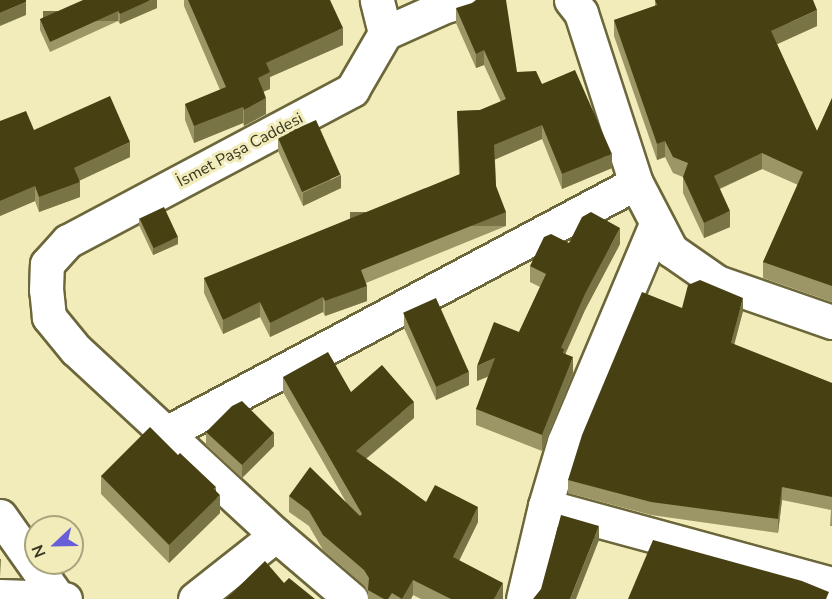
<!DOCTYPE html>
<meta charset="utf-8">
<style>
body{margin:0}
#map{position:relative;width:832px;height:599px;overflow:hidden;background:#f1ecba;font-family:"Nunito Sans",sans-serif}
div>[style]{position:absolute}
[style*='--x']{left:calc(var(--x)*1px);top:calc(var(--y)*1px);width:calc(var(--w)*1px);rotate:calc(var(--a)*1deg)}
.roads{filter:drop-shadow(2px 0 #6c673b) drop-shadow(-2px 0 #6c673b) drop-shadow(0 2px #6c673b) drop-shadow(0 -2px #6c673b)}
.minor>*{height:33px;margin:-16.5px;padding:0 16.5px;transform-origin:16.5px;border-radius:16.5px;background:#fff}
.wall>*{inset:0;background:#9c9666}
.shaded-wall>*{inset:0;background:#797445;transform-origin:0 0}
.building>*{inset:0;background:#464013;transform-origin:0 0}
span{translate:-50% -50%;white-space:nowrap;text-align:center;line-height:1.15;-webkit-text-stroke:6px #f1ecba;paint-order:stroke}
.street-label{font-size:16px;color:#383622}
.north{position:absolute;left:24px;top:515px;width:60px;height:60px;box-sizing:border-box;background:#f1ecba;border:2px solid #a7a37d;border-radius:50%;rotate:248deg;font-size:16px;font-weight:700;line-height:24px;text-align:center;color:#383622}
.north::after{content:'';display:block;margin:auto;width:21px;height:27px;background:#685ed8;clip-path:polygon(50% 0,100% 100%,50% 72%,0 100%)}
</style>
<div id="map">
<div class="roads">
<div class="minor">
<div style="--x:571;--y:0;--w:16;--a:52"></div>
<div style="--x:581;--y:13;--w:179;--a:72.1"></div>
<div style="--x:636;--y:183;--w:76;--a:62.4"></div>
<div style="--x:671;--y:250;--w:56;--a:34.8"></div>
<div style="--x:717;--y:282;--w:122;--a:19.2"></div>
<div style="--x:385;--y:33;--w:66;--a:-24.2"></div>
<div style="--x:445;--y:6;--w:23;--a:-15"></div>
<div style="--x:168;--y:432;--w:530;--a:-28.02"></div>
<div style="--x:545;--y:506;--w:297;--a:15.2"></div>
<div style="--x:0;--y:516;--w:100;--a:54.7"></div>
<div style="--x:58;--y:598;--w:7;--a:8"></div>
<div style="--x:276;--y:535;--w:272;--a:-137.2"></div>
<div style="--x:76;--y:350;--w:43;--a:-129.3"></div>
<div style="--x:49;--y:317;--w:27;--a:-96"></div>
<div style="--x:46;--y:290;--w:26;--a:-88"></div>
<div style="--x:47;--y:264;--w:31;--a:-48"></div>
<div style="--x:68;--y:241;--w:322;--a:-28"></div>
<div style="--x:352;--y:90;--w:66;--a:-59.9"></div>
<div style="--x:385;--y:33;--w:34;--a:-104"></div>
<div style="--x:0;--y:596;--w:58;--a:2"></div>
<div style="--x:195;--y:599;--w:103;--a:-38.3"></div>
<div style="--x:276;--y:535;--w:99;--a:40.5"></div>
<div style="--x:523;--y:599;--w:96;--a:-76.7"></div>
<div style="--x:545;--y:506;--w:67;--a:-73.5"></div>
<div style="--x:564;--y:442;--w:237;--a:-67.1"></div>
</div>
</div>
<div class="wall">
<div style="clip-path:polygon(157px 0,157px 8px,120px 24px,118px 21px,50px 52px,40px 30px,40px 19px)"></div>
<div style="clip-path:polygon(184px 0,330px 0,343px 45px,270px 77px,270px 89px,264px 91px,266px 114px,244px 126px,243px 123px,194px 143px,185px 120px,185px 104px,220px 90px,184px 6px)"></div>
<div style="clip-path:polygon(655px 0,817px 26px,777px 44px,817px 131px,832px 98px,832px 302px,763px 278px,763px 262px,798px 185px,762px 169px,720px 189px,730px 227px,704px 238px,683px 193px,683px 177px,673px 173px,665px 157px,657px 160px,614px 36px,614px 20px,655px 6px)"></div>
<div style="clip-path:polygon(456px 8px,517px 72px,542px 84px,612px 168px,562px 189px,542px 139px,495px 159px,496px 186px,506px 226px,366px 283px,367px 301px,325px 316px,323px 312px,270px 337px,260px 317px,223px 334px,204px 293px,204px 278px,459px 175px,457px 111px,480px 110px,501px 102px,484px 65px,476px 68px,456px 23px)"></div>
<div style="clip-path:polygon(0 121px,34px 130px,130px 157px,79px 181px,80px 197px,39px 212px,35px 201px,0 216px)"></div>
<div style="clip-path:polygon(278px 138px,341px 188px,303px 206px,278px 151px)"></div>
<div style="clip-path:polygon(139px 218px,178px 244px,153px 255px,139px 225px)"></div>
<div style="clip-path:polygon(620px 244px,585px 310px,565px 354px,573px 373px,542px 451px,476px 425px,476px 409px,488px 377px,477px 381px,519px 332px,540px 287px,530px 282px,530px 266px)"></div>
<div style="clip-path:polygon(682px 308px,743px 311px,734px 344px,832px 383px,832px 526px,830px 526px,831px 510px,782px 500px,778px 533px,651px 515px,568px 493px,568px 480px)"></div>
<div style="clip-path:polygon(404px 314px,469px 385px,436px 400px,404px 328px)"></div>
<div style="clip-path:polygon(283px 377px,351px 392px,414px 418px,366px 459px,426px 502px,478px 522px,459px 561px,503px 599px,421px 599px,413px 595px,411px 599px,368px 599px,368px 592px,364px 585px,323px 550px,309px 526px,289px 512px,289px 496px,346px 502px,283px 392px)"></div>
<div style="clip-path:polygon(206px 432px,274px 446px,242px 478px,206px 445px)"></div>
<div style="clip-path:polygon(178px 455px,216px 491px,220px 513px,169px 563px,101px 494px,101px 476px)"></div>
</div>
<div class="shaded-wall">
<div style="clip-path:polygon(151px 0,157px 0,157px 8px,120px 24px,120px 14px)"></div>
<div style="clip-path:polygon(26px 2px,26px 15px,0 26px,0 13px)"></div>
<div style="clip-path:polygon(817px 10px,817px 26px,771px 47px,771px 31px)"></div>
<div style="left:118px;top:11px;width:10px;height:75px;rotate:90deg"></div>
<div style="clip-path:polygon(343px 28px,343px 45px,270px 77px,270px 89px,258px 94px,258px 78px,266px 63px)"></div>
<div style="clip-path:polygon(484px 50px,484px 65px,476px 68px,476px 54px)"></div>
<div style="clip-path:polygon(266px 98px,266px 114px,244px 126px,244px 110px)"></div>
<div style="clip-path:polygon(243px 107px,243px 123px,194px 143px,194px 126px)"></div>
<div style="clip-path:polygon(542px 125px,542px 139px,494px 160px,494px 145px)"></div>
<div style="clip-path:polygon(665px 141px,665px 157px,657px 160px,657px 144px)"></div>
<div style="clip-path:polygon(130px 142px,130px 157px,74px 183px,74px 168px)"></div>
<div style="clip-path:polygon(762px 153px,762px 169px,714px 191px,714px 176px)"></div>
<div style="clip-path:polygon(612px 154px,612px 168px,562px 189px,562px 174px)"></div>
<div style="clip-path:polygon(341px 175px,341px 188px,303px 206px,303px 193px)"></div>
<div style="clip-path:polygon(80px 182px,80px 197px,39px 212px,39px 197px)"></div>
<div style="clip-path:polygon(35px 186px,35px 201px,0 216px,0 201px)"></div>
<div style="clip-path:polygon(730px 211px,730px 227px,704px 238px,704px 223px)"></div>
<div style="left:506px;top:212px;width:14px;height:156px;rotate:90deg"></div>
<div style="clip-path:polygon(620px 228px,620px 244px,585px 310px,564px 357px,561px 348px,585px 294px)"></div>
<div style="clip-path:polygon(178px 237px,178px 244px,153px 255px,153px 248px)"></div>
<div style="clip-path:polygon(367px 286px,367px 301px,325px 316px,325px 301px)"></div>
<div style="clip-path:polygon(323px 297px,323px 312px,270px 337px,270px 323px)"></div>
<div style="clip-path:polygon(743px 298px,743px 311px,731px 357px,731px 343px)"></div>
<div style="clip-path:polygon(260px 302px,260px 317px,223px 334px,223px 320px)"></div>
<div style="clip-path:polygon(573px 357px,573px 373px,542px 451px,542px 435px)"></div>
<div style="clip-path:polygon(495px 358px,495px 373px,477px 381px,477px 366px)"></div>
<div style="clip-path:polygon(469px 372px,469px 385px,436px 400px,436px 386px)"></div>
<div style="clip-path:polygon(414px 402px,414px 418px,356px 467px,356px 451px)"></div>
<div style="clip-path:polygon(274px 433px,274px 446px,242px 478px,242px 465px)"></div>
<div style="clip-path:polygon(216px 487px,216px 499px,220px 495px,220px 513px,169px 563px,169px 545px)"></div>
<div style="clip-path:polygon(782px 487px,782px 500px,778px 533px,778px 519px)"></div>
<div style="clip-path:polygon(478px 507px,478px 522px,453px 573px,453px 557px)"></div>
<div style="clip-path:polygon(599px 526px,599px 540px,576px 599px,570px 599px)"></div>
<div style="clip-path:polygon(0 559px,1px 559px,0 577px)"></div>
<div style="clip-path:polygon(413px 580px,413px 595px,411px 599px,402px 599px)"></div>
<div style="clip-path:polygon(503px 583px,503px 599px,494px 599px)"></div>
</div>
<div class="building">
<div style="clip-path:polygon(0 0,26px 0,26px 2px,0 13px)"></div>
<div style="clip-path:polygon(83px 0,151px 0,120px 14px,118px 11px,50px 42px,40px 19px)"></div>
<div style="clip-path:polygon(188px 0,330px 0,343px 28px,266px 63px,270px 72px,258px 78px,266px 98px,244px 110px,243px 107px,194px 126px,185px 104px,226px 87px)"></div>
<div style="clip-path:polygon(476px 0,506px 0,517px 72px,536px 71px,542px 84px,575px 70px,612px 154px,562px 174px,542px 125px,494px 145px,496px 186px,506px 212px,361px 270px,367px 286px,325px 301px,323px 297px,270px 323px,260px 302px,223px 320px,204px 278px,460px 174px,457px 111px,480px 110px,506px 99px,484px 50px,476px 54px,456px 8px,472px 3px)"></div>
<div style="clip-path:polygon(655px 0,813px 0,817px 10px,771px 31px,817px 131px,832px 98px,832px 286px,763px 262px,803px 172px,762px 153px,714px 176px,730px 211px,704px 223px,683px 177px,688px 163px,673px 157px,665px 141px,657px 144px,614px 20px,657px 5px)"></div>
<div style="clip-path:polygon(110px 96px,130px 142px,74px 168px,80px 182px,39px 197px,35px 186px,0 201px,0 121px,26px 111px,34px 130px)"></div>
<div style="left:316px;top:120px;width:60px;height:42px;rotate:66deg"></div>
<div style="left:164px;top:207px;width:33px;height:27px;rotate:65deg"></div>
<div style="clip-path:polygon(591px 212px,620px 228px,585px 294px,561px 348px,564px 349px,563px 353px,573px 357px,542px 435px,476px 409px,495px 358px,477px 366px,494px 322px,519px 332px,546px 274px,530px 266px,544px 237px,551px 234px,569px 243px,582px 217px)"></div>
<div style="clip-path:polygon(700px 280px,743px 298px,731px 343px,832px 383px,832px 497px,782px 487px,778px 519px,651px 502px,568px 480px,582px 435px,642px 292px,682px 308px,688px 285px)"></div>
<div style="left:436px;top:298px;width:81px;height:36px;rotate:66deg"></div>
<div style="clip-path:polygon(328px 352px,351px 392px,382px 365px,414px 402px,356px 451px,426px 502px,435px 485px,478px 507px,453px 557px,503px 583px,494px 599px,451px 599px,413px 580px,402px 599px,392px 593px,388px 599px,384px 599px,368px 590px,369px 578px,364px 570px,323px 535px,309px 511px,289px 496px,310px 467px,360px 516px,362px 514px,283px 377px)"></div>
<div style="clip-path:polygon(242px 401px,274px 433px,242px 465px,206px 432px,232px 406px)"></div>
<div style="clip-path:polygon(150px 427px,178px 455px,180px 453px,216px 487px,214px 489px,220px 495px,169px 545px,101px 476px)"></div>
<div style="clip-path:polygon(561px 515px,599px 526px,570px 599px,533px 599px,541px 589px)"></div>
<div style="clip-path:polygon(653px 540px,802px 581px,829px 592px,826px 599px,628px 599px)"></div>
<div style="clip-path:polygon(265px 561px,284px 583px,289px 578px,315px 599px,226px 599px)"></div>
</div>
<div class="street-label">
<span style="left:240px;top:150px;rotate:-28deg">İsmet Paşa Caddesi</span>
</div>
<div class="north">N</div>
</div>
